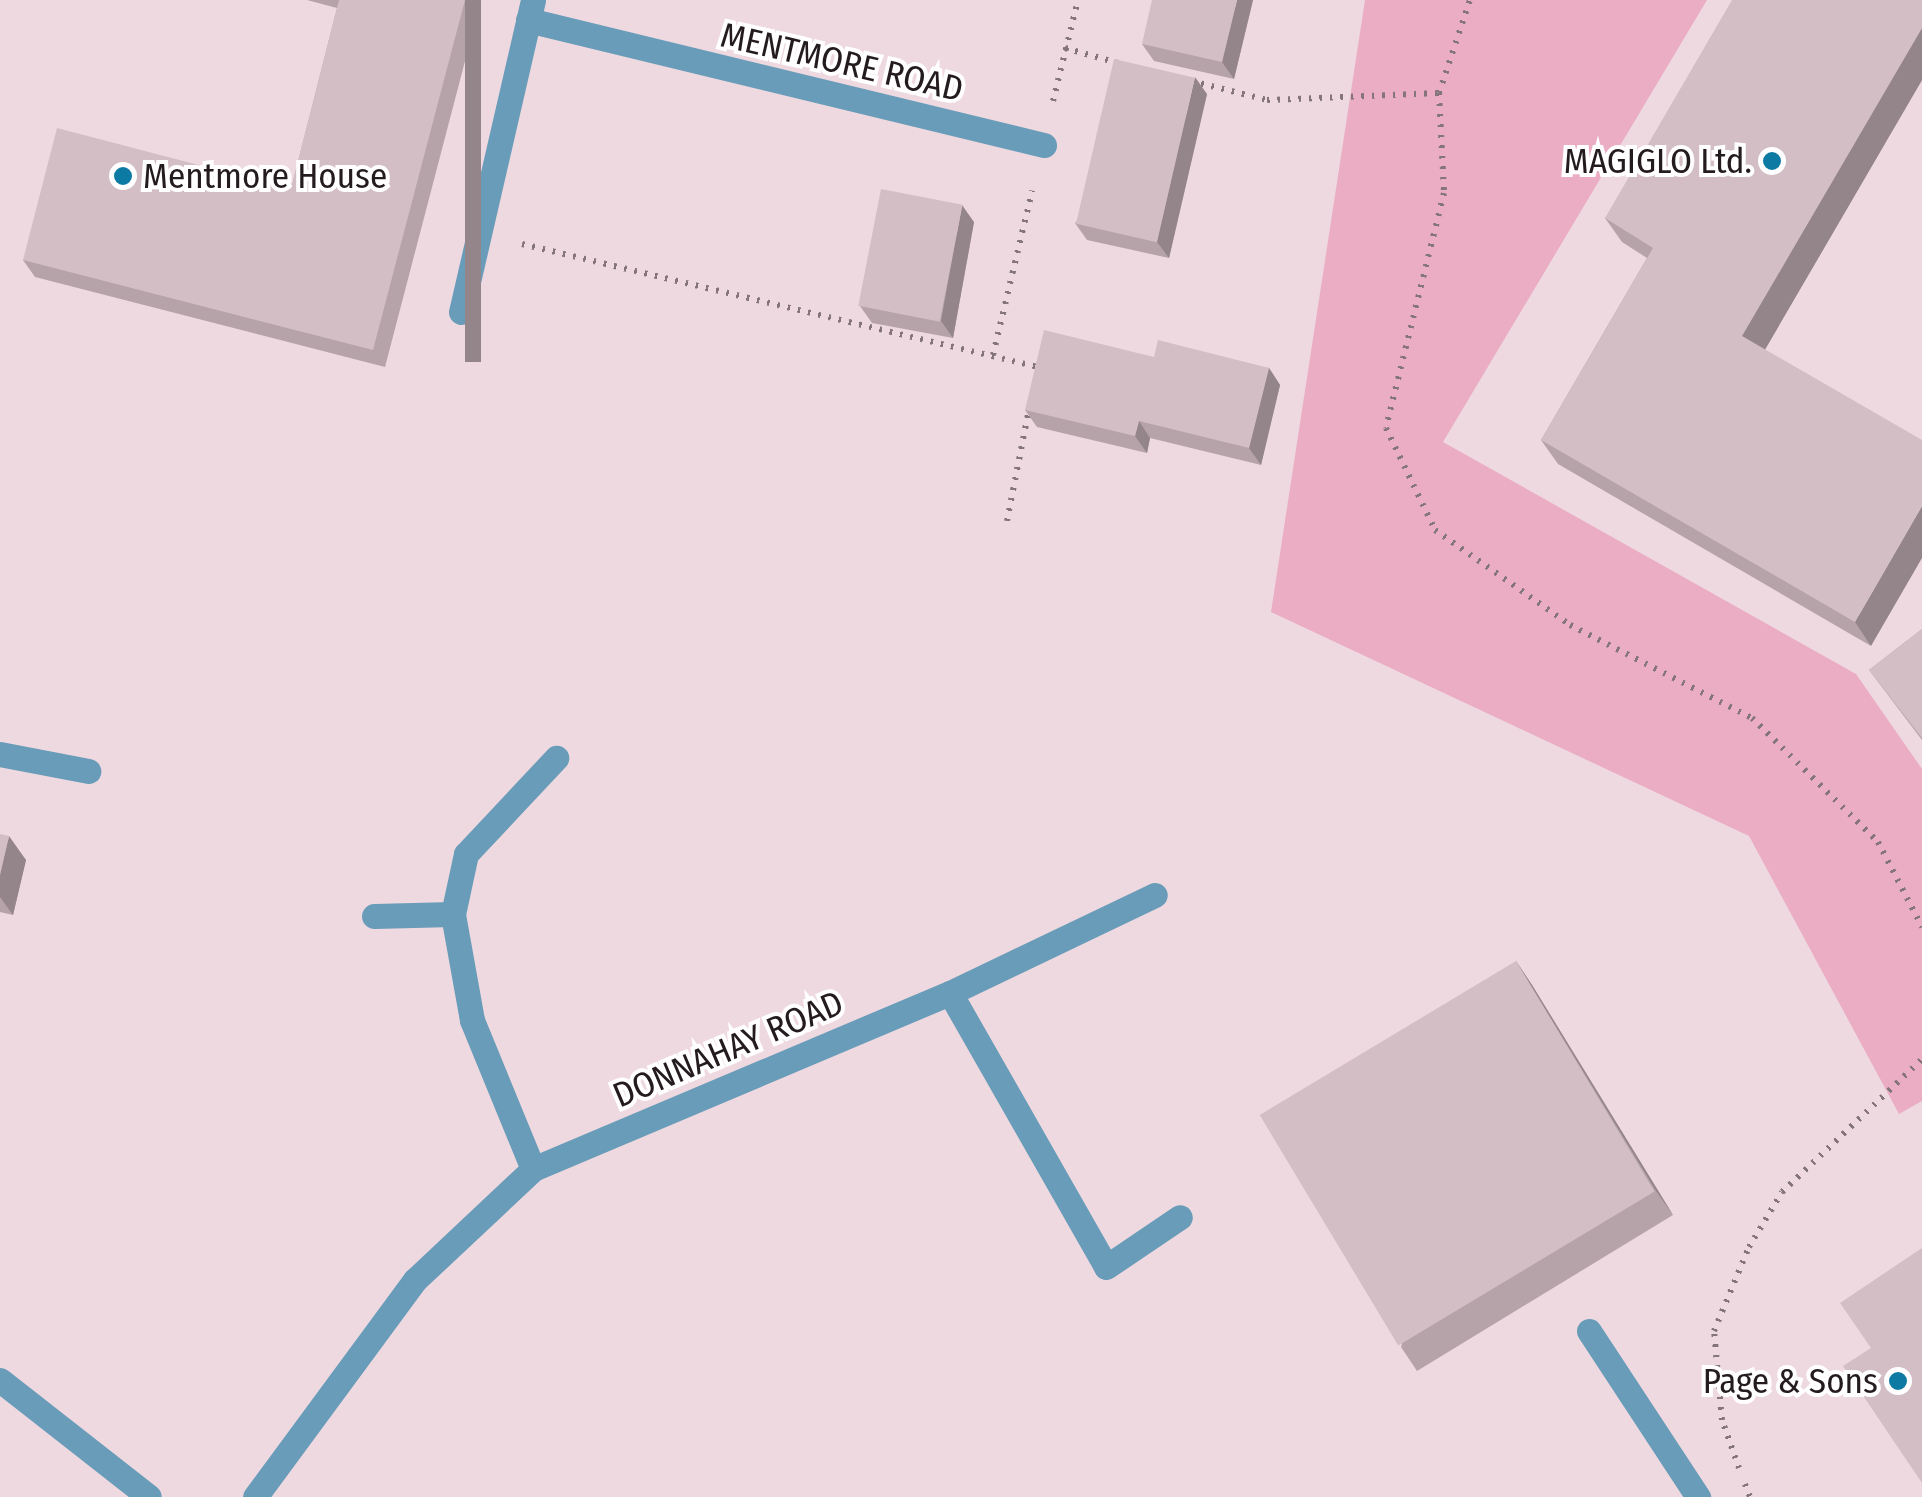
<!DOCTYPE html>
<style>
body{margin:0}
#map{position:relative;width:1922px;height:1497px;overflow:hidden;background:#efd9e0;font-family:"Fira Sans Condensed",sans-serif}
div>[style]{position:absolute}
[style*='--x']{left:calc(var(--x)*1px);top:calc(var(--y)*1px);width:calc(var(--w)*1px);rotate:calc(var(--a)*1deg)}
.green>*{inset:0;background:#eaadc4}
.path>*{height:6px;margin-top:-3px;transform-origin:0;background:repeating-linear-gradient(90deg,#84757a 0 2.5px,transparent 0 10.5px)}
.minor>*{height:25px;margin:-12.5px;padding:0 12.5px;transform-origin:12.5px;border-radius:12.5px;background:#689cb8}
.wall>*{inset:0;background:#b5a3a9}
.shaded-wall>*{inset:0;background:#94858a;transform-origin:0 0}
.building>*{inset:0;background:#d3bec5;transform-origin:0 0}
.dots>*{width:28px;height:28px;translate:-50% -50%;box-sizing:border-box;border:5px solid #fff;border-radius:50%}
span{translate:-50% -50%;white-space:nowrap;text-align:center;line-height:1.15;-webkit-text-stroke:8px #fff;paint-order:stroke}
.street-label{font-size:35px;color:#231b1e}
.poi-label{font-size:35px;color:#231b1e}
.right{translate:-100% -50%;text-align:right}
.left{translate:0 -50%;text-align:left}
</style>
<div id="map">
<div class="green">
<div style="clip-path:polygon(1365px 0,1707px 0,1443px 442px,1856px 674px,1922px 769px,1922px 1101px,1899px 1114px,1749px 836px,1271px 612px)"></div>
</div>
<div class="path">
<div style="--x:1065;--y:48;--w:58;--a:15.9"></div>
<div style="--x:1191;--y:81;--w:78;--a:14"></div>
<div style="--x:1267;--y:100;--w:172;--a:-2.3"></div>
<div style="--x:1439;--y:93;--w:98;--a:-71.6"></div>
<div style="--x:1439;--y:93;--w:100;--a:87.1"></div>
<div style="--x:1444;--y:193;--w:242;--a:103.9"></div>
<div style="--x:1386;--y:428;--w:113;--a:64.3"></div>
<div style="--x:1435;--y:530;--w:165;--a:35.1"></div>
<div style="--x:1570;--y:625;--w:204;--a:27.1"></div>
<div style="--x:1752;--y:718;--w:177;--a:44.5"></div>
<div style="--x:1878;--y:842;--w:96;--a:62.6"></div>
<div style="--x:1053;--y:101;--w:104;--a:-76.1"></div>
<div style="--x:522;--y:244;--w:530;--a:13.41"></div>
<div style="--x:993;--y:355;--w:169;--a:-76.6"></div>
<div style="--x:1007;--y:521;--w:114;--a:-78.9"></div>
<div style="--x:1739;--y:1468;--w:51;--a:-109.5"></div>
<div style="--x:1722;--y:1420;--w:89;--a:-95.1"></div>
<div style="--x:1714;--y:1331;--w:91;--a:-67.4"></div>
<div style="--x:1749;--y:1247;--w:64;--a:-59"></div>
<div style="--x:1782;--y:1192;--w:193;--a:-43.5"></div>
<div style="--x:1745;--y:1484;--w:14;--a:69"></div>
</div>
<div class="minor">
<div style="--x:528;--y:20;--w:531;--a:13.62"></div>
<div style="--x:461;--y:312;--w:320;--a:-77"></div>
<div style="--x:0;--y:754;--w:90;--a:10.9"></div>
<div style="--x:374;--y:916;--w:79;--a:-1.5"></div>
<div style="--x:950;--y:993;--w:315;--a:60.3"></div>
<div style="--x:1106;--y:1267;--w:89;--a:-34"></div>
<div style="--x:533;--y:1169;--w:161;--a:-112.3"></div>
<div style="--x:472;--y:1020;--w:108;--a:-100.2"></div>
<div style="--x:453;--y:914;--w:61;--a:-77.8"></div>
<div style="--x:466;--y:854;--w:132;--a:-46.8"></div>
<div style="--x:1589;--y:1331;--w:199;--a:56.7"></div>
<div style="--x:0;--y:1380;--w:189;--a:38.1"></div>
<div style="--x:255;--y:1497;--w:270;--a:-53.6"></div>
<div style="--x:415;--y:1280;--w:162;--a:-43.2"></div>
<div style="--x:533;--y:1169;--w:453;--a:-22.9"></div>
<div style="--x:950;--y:993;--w:227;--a:-25.6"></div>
</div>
<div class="wall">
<div style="clip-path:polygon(307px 0,481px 0,385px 367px,35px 277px,23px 260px,291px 189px,337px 8px)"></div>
<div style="clip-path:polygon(1253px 0,1234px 79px,1154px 61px,1142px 44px)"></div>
<div style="clip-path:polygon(1922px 0,1922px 80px,1765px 349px,1871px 646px,1558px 464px,1541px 440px,1647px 258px,1622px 242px,1605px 218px)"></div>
<div style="clip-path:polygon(1207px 94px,1169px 258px,1087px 240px,1075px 223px)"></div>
<div style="clip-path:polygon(974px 222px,953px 338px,872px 323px,860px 306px)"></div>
<div style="clip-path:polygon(1154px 357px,1269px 368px,1280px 385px,1261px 465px,1150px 438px,1147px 453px,1037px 427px,1025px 410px)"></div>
<div style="clip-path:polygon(1922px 629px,1922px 740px,1869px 670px)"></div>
<div style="clip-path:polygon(0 834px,26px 860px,13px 915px,0 912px)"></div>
<div style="clip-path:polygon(1516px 961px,1532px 985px,1673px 1215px,1417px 1371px,1401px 1347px)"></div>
</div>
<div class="shaded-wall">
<div style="left:465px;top:0;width:16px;height:362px"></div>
<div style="clip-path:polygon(1237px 0,1253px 0,1234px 79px,1222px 62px)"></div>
<div style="clip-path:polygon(1922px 28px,1922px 80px,1759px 360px,1742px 336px)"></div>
<div style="clip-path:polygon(1195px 77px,1207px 94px,1169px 258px,1157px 242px)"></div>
<div style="clip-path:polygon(962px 205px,974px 222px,953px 338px,941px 321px)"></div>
<div style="clip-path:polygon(1269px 368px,1280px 385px,1261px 465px,1249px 448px)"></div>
<div style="clip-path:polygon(1139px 421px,1150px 438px,1147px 453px,1135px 436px)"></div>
<div style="clip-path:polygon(1922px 506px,1922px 558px,1871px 646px,1855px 622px)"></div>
<div style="clip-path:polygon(9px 836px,26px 860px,13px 915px,0 897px,0 875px)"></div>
<div style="clip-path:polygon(1516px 961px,1532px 985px,1673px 1215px,1656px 1191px)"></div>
</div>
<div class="building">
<div style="clip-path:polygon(339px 0,465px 0,373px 350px,23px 260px,57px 128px,291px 189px)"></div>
<div style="clip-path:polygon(1152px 0,1237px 0,1222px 62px,1142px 44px)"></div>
<div style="clip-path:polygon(1732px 0,1922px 0,1922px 28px,1742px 336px,1922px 440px,1922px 506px,1855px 622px,1541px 440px,1653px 248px,1605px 218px)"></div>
<div style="left:1114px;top:59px;width:83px;height:169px;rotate:13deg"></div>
<div style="left:881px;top:189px;width:83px;height:119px;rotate:11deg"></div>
<div style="clip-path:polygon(1044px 330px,1154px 357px,1158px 340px,1269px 368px,1249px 448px,1139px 421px,1135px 436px,1025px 410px)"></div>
<div style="clip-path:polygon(1922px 629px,1922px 738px,1869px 670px)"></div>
<div style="clip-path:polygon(0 834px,9px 836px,0 875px)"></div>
<div style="left:1516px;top:961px;width:269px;height:299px;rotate:59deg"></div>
<div style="clip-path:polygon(1922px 1248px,1922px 1483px,1843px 1366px,1871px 1348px,1840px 1303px)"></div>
</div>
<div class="dots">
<div style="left:1772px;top:161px;background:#0c7aa3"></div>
<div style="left:123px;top:176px;background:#0c7aa3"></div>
<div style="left:1898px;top:1381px;background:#0c7aa3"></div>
</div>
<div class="street-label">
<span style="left:842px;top:62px;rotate:13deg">MENTMORE ROAD</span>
<span style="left:728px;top:1049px;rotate:-23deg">DONNAHAY ROAD</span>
</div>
<div class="poi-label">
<span class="right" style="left:1752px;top:161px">MAGIGLO Ltd.</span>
<span class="left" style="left:143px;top:176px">Mentmore House</span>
<span class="right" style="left:1878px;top:1381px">Page &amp; Sons</span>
</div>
</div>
